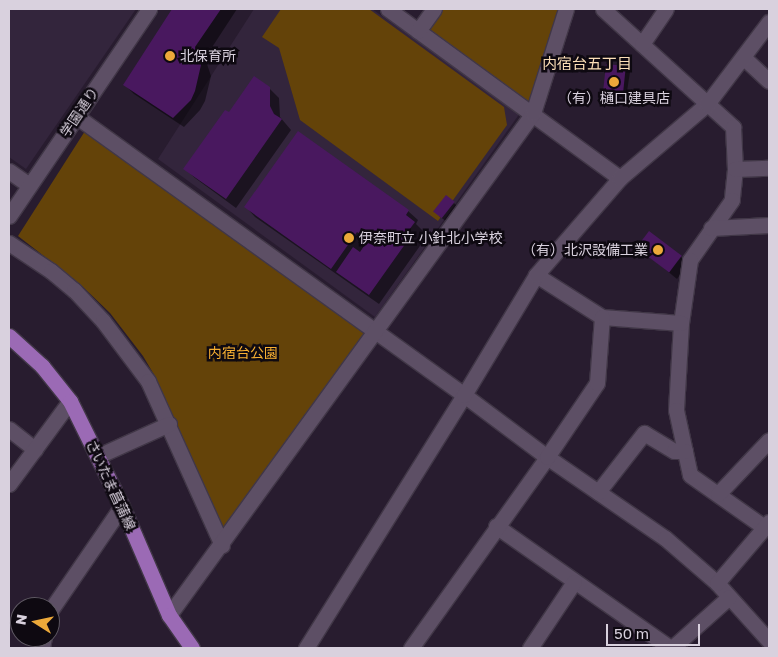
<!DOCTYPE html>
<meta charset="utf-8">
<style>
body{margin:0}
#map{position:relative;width:778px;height:657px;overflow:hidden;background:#281c2f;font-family:"Golos Text","Noto Sans JP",sans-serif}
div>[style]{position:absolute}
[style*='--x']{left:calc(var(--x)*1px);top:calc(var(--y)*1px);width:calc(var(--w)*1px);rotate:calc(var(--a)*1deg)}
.built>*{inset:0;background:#33253c}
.green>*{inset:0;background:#644309}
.shadow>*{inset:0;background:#0007}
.building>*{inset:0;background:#49185f;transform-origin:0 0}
.roads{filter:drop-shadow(1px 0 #413747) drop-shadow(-1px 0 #413747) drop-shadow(0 1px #413747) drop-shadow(0 -1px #413747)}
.minor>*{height:15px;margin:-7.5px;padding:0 7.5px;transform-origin:7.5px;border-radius:7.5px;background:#5d4f65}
.major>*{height:15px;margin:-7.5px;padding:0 7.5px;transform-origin:7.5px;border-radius:7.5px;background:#9b6ab5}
.dots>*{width:14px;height:14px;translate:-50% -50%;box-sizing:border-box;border:2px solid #0e0911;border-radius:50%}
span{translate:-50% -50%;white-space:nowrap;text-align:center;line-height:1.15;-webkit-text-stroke:5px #0e0911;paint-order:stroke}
.poi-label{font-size:14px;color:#d9d1de}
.left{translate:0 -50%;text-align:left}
.right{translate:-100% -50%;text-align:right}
.street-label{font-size:14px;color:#d9d1de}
.park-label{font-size:14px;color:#f7af32}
.neighbourhood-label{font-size:15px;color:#fcdfb8}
.frame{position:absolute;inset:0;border:10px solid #d9d1de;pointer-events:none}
.north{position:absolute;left:10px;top:597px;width:50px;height:50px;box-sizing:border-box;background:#0e0911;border:1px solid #5f5963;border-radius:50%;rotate:280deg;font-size:14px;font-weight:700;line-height:20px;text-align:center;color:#d9d1de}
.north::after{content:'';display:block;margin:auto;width:18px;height:22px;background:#eca93a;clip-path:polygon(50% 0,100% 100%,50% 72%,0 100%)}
.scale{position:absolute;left:606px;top:624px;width:94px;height:22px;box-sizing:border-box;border:2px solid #d9d1de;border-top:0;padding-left:6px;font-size:15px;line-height:18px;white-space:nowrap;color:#d9d1de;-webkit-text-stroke:4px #0e0911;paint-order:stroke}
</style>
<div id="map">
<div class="built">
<div style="clip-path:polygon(9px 9px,136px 9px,26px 169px,9px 157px)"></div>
<div style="clip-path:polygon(254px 9px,372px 9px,520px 113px,375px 317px,158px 159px)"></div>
</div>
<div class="green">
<div style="clip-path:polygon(281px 9px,369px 9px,504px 107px,507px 125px,438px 221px,300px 120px,279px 48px,262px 37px)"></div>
<div style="clip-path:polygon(434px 9px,566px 9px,533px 113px,418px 31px)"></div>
<div style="clip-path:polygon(85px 131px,366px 332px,226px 530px,219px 529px,156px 378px,143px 356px,110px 313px,80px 284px,18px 236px)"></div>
</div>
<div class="shadow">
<div style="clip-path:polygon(174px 9px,237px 9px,205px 58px,211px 76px,205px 101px,200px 110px,184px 127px,134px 94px,124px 84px)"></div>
<div style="clip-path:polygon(625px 67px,630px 72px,626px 98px,609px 95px,604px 90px)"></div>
<div style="clip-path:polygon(269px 88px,279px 98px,280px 117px,291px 130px,236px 208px,195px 178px,185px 169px,229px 114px)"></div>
<div style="clip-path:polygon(454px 203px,458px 207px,447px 222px,439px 216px)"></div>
<div style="clip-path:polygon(246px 207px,408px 211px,418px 220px,416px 224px,424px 232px,419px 240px,422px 243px,379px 304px,255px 217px)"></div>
<div style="clip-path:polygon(639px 248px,681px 257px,688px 264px,677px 279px)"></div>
</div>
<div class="building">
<div style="clip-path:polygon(172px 9px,221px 9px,195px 47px,201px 65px,195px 91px,191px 100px,173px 118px,123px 85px)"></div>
<div style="left:606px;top:64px;width:20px;height:27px;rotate:6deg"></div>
<div style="clip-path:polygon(254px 76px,270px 87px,270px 106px,274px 114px,282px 119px,226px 199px,183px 169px,225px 110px,229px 112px)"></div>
<div style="clip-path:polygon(298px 131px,409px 210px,406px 215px,415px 222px,409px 230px,413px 233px,369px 295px,336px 272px,353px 247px,360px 252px,368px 240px,357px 232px,331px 269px,244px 207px)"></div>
<div style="left:446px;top:195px;width:11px;height:21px;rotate:38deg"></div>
<div style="left:649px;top:231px;width:41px;height:21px;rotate:37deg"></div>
</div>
<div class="roads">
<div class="minor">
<div style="--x:388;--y:9;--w:287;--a:36.1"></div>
<div style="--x:603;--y:9;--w:176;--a:42.2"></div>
<div style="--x:733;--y:127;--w:42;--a:87.3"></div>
<div style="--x:735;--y:169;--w:31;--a:96"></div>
<div style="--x:732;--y:200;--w:73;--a:125"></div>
<div style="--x:690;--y:260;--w:64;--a:98.1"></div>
<div style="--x:681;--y:323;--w:87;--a:93.3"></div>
<div style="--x:676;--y:410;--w:66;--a:77.8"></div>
<div style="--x:690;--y:475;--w:90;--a:35.1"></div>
<div style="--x:418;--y:31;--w:27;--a:-54"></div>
<div style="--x:642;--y:44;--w:42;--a:-55.6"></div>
<div style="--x:743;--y:57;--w:35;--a:43"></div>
<div style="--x:76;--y:116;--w:478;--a:35.7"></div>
<div style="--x:464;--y:395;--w:104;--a:36.8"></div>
<div style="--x:547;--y:457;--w:143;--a:34.5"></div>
<div style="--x:665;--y:538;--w:69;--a:40.9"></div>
<div style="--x:717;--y:583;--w:78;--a:48.1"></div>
<div style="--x:735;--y:169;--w:34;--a:-2"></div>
<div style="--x:9;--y:171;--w:24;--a:35"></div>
<div style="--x:9;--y:216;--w:250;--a:-55.9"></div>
<div style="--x:711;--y:228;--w:58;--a:-3"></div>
<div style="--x:9;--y:243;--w:50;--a:33.7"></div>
<div style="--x:51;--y:271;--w:30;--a:40"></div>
<div style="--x:74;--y:290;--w:42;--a:46.9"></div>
<div style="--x:103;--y:321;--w:75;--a:53.1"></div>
<div style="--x:148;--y:381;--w:180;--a:65.7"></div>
<div style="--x:536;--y:275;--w:78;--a:32.5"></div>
<div style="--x:602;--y:317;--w:79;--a:4.3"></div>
<div style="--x:9;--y:429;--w:33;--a:38"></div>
<div style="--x:98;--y:456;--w:78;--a:-24.3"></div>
<div style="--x:9;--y:484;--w:103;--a:-53.7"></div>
<div style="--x:598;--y:492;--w:75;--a:-52.1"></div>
<div style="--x:644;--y:433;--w:35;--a:31"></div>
<div style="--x:674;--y:451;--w:11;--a:0"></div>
<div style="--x:718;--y:494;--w:74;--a:-46.6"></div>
<div style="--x:496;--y:526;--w:213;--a:35"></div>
<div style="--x:717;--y:583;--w:80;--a:-49.6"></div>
<div style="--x:50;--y:611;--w:127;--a:-55.6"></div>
<div style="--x:169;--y:615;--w:620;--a:-54.05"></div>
<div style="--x:533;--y:113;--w:109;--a:-72.4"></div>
<div style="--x:42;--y:648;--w:11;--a:-80"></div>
<div style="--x:306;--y:648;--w:298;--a:-58"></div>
<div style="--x:464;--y:395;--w:140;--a:-59"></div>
<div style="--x:536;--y:275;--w:128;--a:-49.1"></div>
<div style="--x:620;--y:178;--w:114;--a:-40.4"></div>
<div style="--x:707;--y:104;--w:103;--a:-52.9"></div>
<div style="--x:411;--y:648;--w:234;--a:-54.5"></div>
<div style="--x:547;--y:457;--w:89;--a:-56"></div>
<div style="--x:597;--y:383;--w:66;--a:-85.7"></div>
<div style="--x:530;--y:648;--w:79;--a:-56.3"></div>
<div style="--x:672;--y:648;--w:76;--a:-41.8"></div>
</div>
<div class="major">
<div style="--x:9;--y:336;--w:45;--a:42.3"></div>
<div style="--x:42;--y:366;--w:45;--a:51.3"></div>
<div style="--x:70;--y:401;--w:117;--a:63.7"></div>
<div style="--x:122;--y:506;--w:119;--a:66.7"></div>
<div style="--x:169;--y:615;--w:40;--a:55.1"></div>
</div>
</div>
<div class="dots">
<div style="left:170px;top:56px;background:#eca93a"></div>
<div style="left:614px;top:82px;background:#eca93a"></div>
<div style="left:349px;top:238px;background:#eca93a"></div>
<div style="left:658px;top:250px;background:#eca93a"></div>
</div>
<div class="poi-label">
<span class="left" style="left:180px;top:56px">北保育所</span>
<span style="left:614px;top:98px">（有）樋口建具店</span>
<span class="left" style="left:359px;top:238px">伊奈町立 小針北小学校</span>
<span class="right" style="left:648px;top:250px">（有）北沢設備工業</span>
</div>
<div class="street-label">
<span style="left:79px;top:112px;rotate:-56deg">学園通り</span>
<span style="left:111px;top:485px;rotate:65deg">さいたま菖蒲線</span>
</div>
<div class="park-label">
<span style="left:243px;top:353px">内宿台公園</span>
</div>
<div class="neighbourhood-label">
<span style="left:587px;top:64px">内宿台五丁目</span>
</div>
<div class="frame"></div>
<div class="north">N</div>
<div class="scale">50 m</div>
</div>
